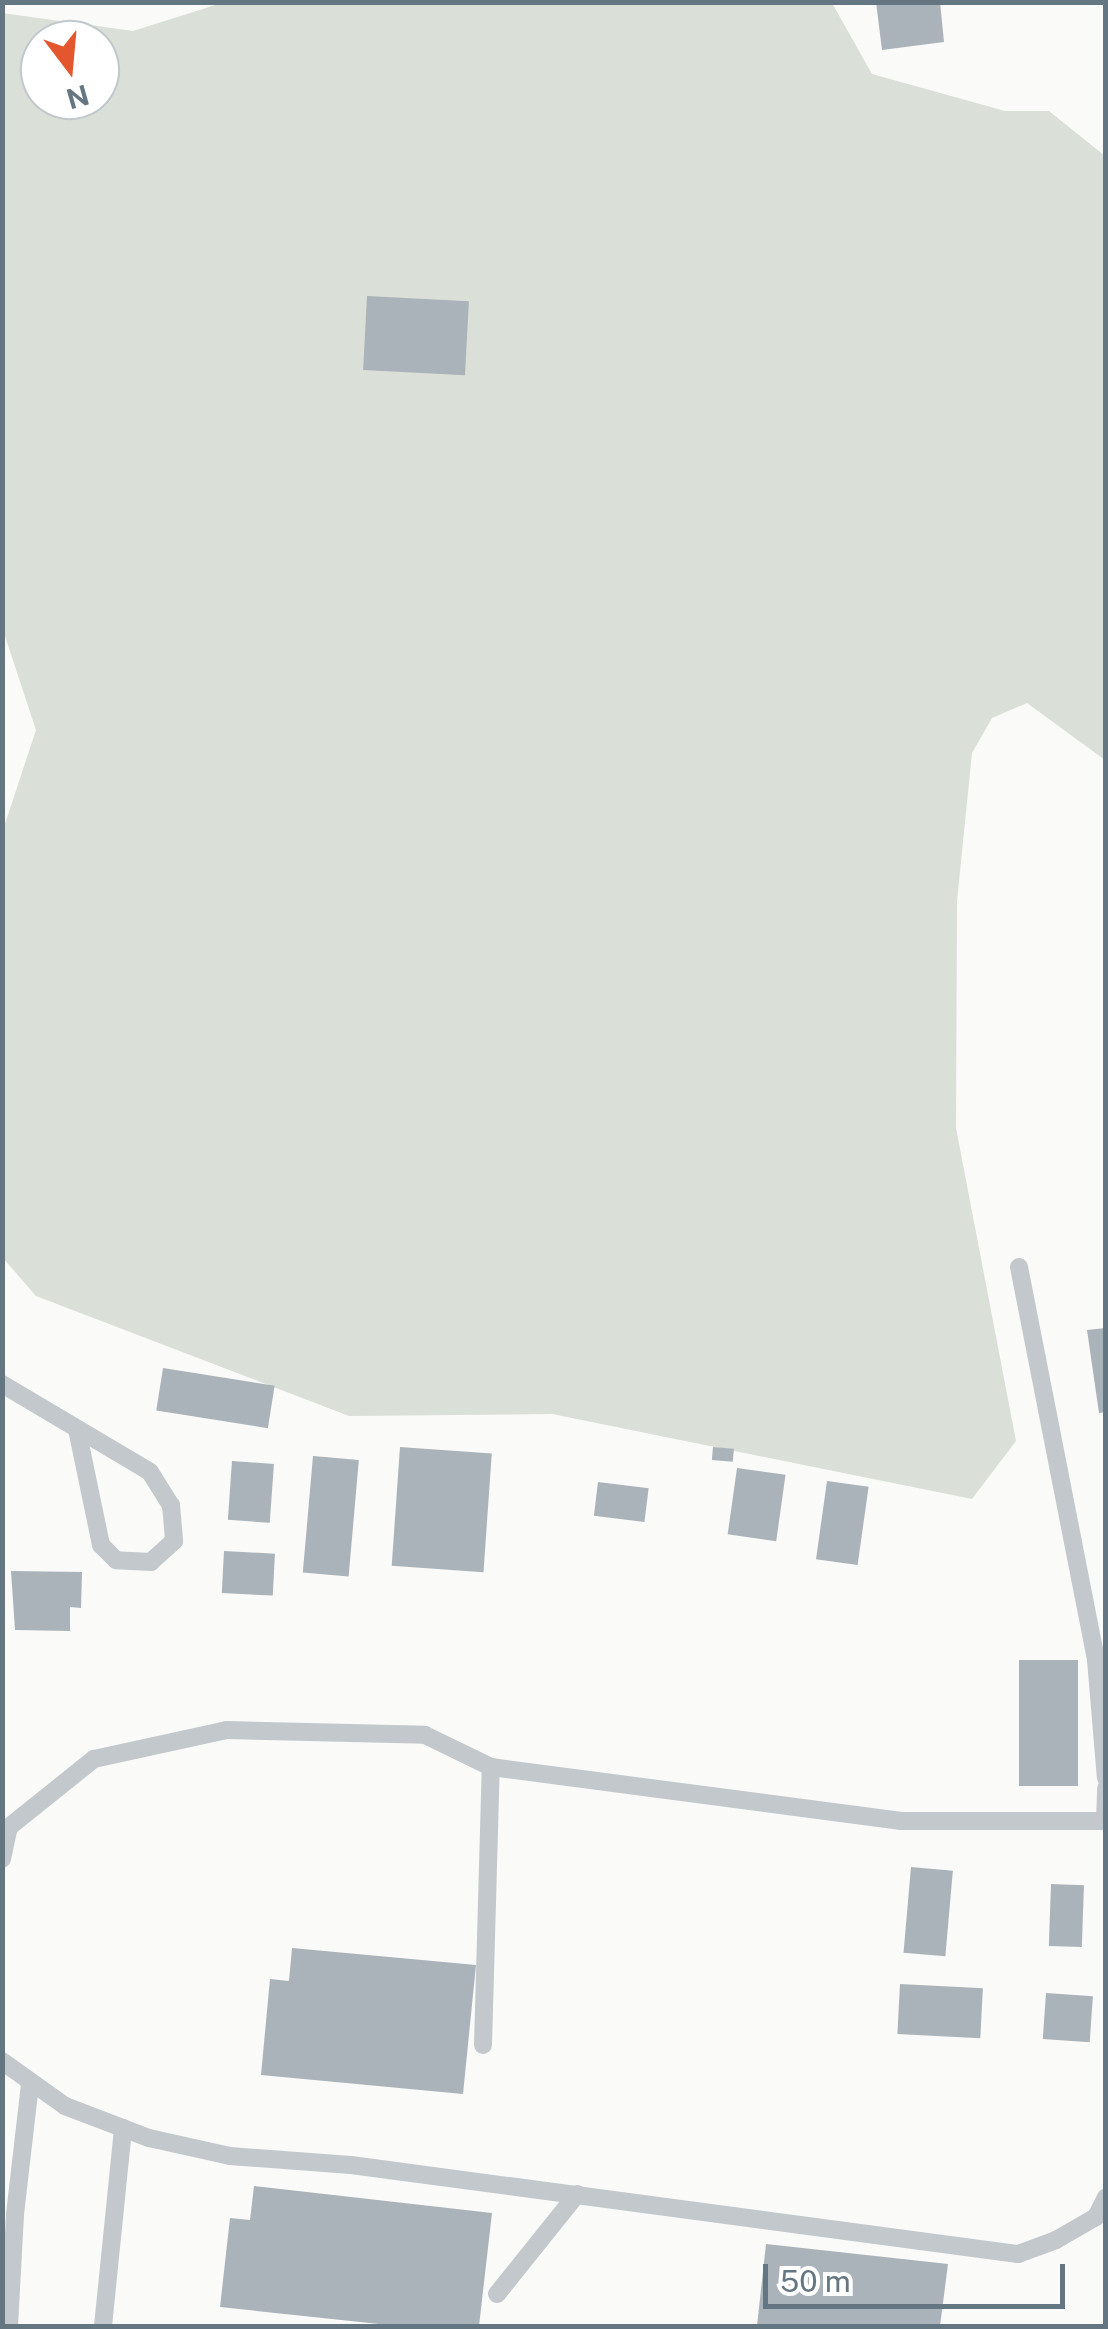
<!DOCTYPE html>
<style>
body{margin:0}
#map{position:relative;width:1108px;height:2329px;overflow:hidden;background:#fafaf8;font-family:"Public Sans",sans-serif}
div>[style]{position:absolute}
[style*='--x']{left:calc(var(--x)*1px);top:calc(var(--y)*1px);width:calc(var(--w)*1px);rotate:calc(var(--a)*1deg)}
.green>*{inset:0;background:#dadfd7}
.building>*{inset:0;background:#aab3b9;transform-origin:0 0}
.service>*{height:18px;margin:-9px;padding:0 9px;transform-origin:9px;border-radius:9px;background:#c3c8cc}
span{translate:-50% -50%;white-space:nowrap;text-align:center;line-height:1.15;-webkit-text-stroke:10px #fff;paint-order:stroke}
.frame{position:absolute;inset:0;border:5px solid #657683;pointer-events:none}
.north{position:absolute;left:20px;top:20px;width:100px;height:100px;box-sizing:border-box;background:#fff;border:2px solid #c1c8cd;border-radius:50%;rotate:164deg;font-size:28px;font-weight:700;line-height:40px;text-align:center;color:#657683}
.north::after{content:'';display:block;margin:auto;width:35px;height:45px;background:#e4572e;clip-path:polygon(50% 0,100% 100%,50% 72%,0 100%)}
.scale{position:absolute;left:763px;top:2264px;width:302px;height:45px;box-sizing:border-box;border:5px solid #657683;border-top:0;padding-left:12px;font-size:30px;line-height:35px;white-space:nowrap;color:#657683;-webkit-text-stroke:8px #fff;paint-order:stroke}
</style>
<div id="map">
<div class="green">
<div style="clip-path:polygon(evenodd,225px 2px,832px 3px,872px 74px,1005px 111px,1049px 111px,1105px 156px,1105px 760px,1027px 703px,992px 718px,972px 753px,957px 901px,956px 1128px,1016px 1441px,972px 1499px,552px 1414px,349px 1416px,36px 1296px,3px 1258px,3px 830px,36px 730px,2px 627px,2px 13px,133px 31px,225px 2px,40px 40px,100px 40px,100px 100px,40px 100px,40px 40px)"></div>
</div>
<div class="building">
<div style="clip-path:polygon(876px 2px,940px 2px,944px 42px,882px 50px)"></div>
<div style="left:367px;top:296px;width:102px;height:74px;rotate:3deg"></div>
<div style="clip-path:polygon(1106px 1328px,1106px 1412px,1099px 1413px,1087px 1330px)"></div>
<div style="left:163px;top:1368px;width:113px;height:43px;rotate:9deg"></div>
<div style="left:400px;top:1447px;width:92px;height:119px;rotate:4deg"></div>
<div style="left:713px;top:1447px;width:21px;height:13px;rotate:5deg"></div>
<div style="left:313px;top:1456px;width:46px;height:117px;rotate:5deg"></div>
<div style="left:232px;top:1461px;width:42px;height:59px;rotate:4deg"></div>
<div style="left:737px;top:1468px;width:49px;height:67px;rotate:8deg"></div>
<div style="left:827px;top:1481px;width:42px;height:79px;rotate:8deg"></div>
<div style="left:598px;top:1482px;width:51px;height:34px;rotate:7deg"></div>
<div style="left:224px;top:1551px;width:51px;height:42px;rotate:3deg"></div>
<div style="clip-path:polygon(11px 1571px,82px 1572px,81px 1608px,70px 1607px,70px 1631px,15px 1630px)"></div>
<div style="left:1019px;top:1660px;width:59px;height:126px"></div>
<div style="left:911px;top:1867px;width:42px;height:86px;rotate:5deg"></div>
<div style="left:1051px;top:1884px;width:33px;height:62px;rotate:2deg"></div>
<div style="clip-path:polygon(292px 1948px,476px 1965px,463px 2094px,261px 2075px,270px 1979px,289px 1981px)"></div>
<div style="left:900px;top:1984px;width:83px;height:50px;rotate:3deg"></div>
<div style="left:1046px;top:1993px;width:47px;height:46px;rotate:4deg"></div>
<div style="clip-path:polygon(254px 2186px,492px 2213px,479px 2326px,398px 2326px,220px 2307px,230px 2218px,250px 2220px)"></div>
<div style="clip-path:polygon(766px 2244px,948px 2264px,940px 2326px,757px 2326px)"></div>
</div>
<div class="service">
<div style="--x:1019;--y:1267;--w:400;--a:78.9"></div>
<div style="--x:1096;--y:1660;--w:118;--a:85.2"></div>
<div style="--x:2;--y:1384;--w:172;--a:30.7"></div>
<div style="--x:150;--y:1472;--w:39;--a:58"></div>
<div style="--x:171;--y:1505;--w:36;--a:85"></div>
<div style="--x:174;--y:1541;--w:31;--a:138"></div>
<div style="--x:151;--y:1562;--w:35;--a:-177"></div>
<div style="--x:116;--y:1560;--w:21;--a:-135"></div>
<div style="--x:101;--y:1545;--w:118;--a:-101.7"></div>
<div style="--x:2;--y:1859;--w:33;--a:-78"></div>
<div style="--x:9;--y:1827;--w:109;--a:-38.7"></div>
<div style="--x:94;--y:1759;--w:136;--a:-12.3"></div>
<div style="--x:227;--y:1730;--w:198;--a:1.4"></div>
<div style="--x:425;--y:1735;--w:73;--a:25.9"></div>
<div style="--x:491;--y:1767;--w:414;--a:7.5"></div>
<div style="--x:901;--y:1821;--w:204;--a:0"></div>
<div style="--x:1105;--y:1821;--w:33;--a:-88"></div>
<div style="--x:483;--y:2045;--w:278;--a:-88.4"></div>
<div style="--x:2;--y:2061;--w:77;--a:35.5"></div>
<div style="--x:65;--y:2106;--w:90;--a:20.9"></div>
<div style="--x:149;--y:2138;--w:83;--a:12.5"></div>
<div style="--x:230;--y:2156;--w:121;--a:4.3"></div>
<div style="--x:351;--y:2165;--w:673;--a:7.6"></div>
<div style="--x:1018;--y:2254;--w:40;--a:-20.2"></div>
<div style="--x:1056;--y:2240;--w:46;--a:-29.9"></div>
<div style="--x:1096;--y:2217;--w:22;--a:-63"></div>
<div style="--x:497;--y:2294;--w:128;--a:-51.3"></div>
<div style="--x:9;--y:2326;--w:112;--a:-86.9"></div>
<div style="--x:15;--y:2214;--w:131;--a:-83.4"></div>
<div style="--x:103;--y:2326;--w:199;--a:-84.2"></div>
</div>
<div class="frame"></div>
<div class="north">N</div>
<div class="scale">50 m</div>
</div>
